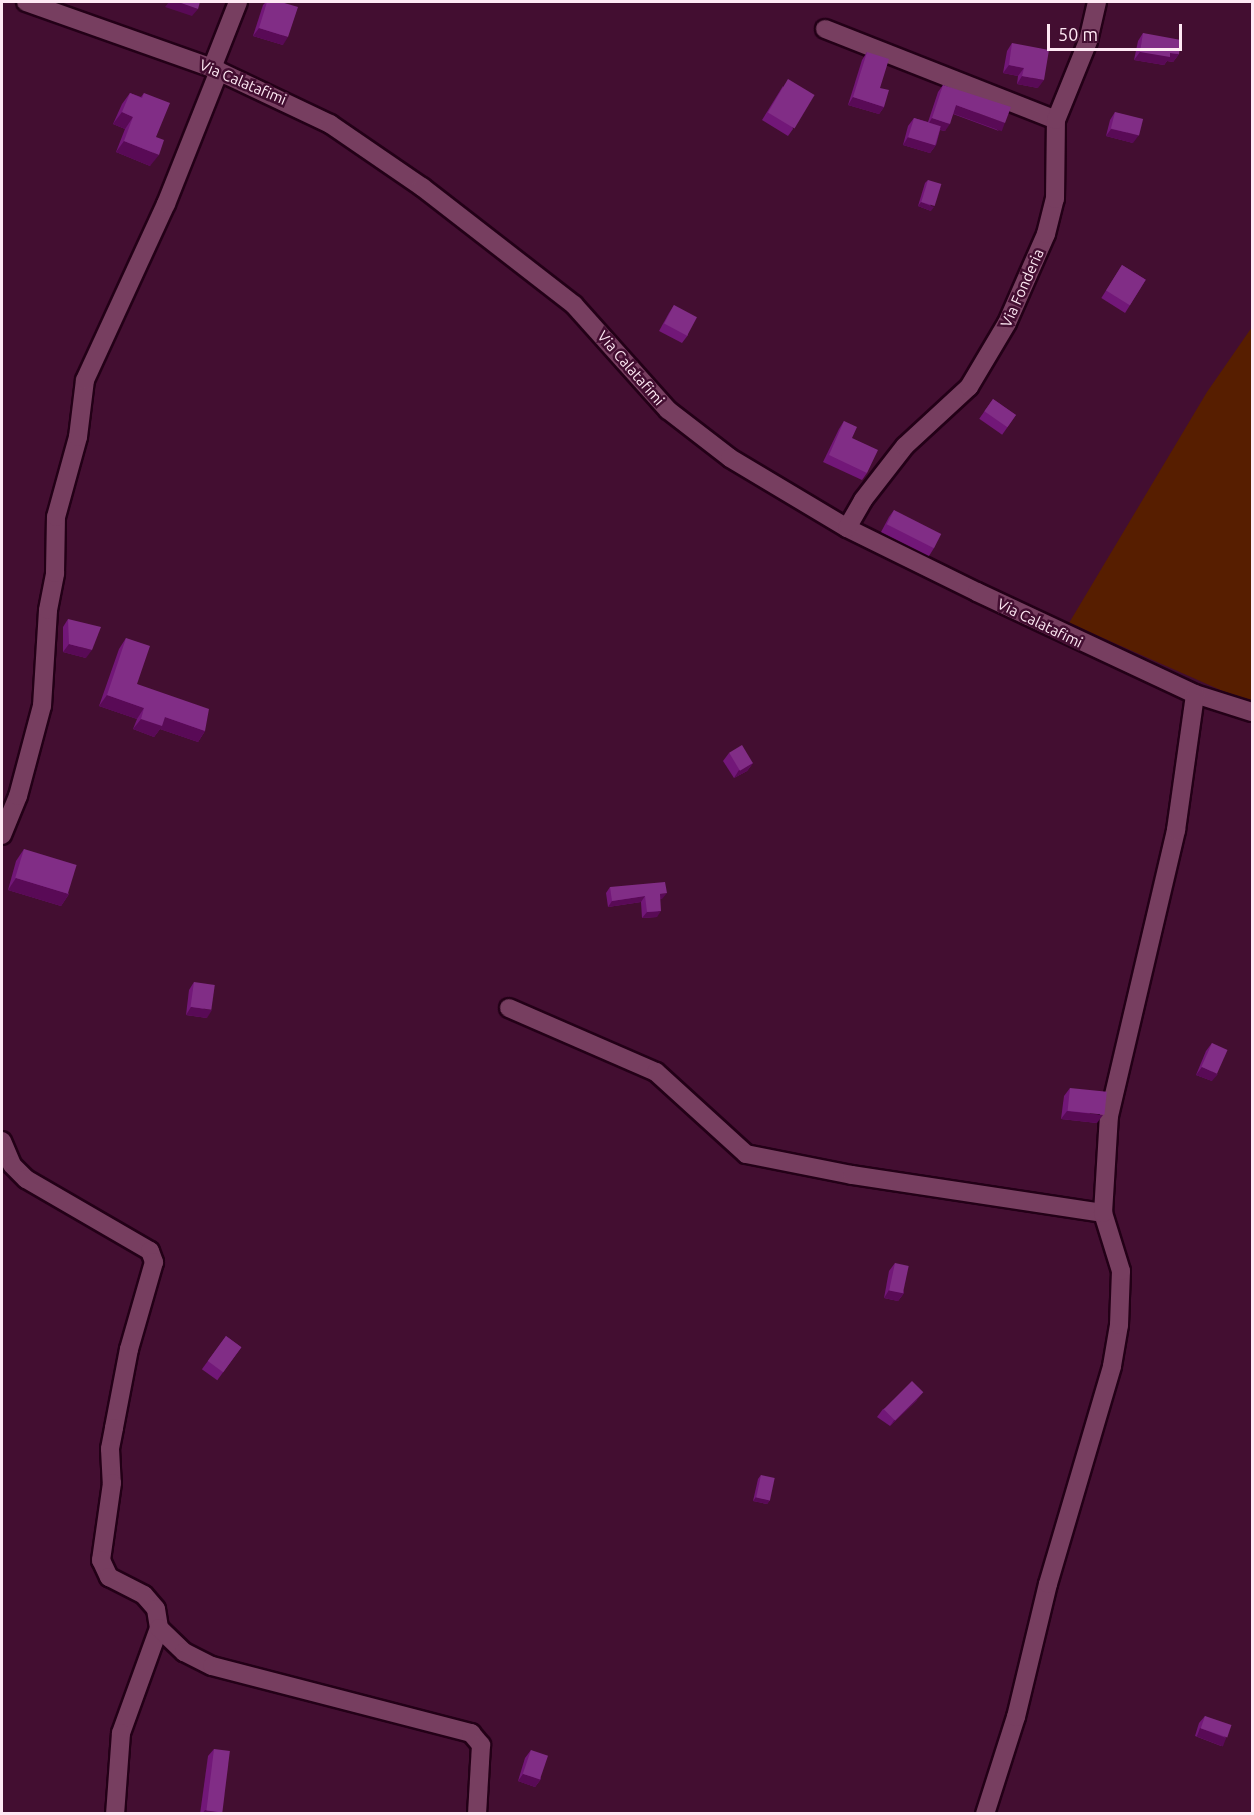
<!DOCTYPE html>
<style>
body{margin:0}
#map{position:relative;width:1254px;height:1815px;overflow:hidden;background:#430e31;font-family:Ubuntu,sans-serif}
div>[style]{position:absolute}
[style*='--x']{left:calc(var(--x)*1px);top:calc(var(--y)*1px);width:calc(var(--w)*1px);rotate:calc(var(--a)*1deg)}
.green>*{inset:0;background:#571e00}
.roads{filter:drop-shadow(2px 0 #230017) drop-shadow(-2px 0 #230017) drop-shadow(0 2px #230017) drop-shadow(0 -2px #230017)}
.minor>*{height:18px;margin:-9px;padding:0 9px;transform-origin:9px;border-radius:9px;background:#773e60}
.wall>*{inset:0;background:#721778;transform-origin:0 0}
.shaded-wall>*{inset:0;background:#590a56;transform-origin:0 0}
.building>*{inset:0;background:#812d86;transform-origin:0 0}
span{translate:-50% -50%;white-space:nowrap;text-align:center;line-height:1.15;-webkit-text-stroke:5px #430e31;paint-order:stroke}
.street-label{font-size:15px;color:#fee9f4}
.frame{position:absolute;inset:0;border:3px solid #fee9f4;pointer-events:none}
.scale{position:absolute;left:1047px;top:24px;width:135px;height:27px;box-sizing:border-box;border:3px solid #fee9f4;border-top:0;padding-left:8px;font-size:18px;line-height:21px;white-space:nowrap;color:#fee9f4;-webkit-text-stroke:4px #430e31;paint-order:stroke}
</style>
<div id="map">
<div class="green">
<div style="clip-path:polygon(1252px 327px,1252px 704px,1069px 623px,1207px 392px)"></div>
</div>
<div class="roads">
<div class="minor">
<div style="--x:26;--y:2;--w:197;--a:19.5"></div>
<div style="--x:212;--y:68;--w:131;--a:25.4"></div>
<div style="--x:330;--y:124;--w:112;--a:34.4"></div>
<div style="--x:422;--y:187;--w:192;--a:37.8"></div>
<div style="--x:574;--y:305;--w:141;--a:48.2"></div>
<div style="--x:668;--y:410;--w:78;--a:37.7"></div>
<div style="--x:730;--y:458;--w:136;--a:30.9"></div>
<div style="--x:847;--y:528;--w:145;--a:26.2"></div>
<div style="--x:977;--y:592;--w:241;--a:25.1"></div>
<div style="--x:1195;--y:694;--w:60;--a:17.5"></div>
<div style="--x:825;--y:29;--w:248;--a:21.5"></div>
<div style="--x:212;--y:68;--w:71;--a:-68.5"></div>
<div style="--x:847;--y:528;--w:32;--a:-60"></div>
<div style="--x:863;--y:500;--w:68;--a:-52.1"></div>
<div style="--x:905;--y:446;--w:87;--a:-42.7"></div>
<div style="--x:969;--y:387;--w:74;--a:-59.3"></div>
<div style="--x:1007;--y:323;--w:97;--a:-66.3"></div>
<div style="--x:1046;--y:234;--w:36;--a:-76"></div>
<div style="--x:1055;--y:199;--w:79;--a:-89.3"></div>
<div style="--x:1056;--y:120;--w:85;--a:-67.9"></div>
<div style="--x:1088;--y:41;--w:40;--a:-77"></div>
<div style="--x:2;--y:835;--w:42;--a:-67.7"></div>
<div style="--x:18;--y:796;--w:93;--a:-75.1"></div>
<div style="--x:42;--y:706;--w:96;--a:-86.4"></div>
<div style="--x:48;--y:610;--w:38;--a:-79"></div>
<div style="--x:55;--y:573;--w:56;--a:-89"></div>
<div style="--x:56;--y:517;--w:83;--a:-74.6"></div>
<div style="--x:78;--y:437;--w:57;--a:-83"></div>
<div style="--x:85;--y:380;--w:194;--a:-65.3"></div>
<div style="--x:166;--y:204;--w:143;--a:-68.3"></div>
<div style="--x:509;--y:1008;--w:160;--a:23.5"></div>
<div style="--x:656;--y:1072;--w:122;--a:42.3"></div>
<div style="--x:746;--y:1154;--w:108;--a:11.2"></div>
<div style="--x:852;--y:1175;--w:254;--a:8.6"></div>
<div style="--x:2;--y:1141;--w:26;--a:67"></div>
<div style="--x:12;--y:1165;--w:20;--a:45"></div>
<div style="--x:26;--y:1179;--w:143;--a:30.1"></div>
<div style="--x:150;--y:1251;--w:12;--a:70"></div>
<div style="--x:154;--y:1262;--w:91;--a:106"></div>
<div style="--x:129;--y:1349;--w:80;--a:100.8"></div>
<div style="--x:114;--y:1428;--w:21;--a:101"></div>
<div style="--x:110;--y:1449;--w:34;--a:87"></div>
<div style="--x:112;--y:1483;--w:78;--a:98.1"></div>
<div style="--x:101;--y:1560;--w:19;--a:65"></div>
<div style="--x:109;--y:1577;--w:39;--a:27"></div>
<div style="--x:144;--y:1595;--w:18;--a:49"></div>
<div style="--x:156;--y:1609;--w:19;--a:81"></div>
<div style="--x:159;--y:1628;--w:112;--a:109.9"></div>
<div style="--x:121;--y:1733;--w:81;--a:94.2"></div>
<div style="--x:159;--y:1628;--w:35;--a:44"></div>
<div style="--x:184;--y:1652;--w:31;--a:27"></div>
<div style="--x:212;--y:1666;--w:268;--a:14.5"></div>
<div style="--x:471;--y:1733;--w:16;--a:50"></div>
<div style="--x:481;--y:1745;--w:69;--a:93.3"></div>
<div style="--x:985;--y:1814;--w:102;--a:-72.3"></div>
<div style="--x:1016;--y:1717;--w:137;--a:-76.5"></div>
<div style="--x:1048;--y:1584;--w:227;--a:-73.6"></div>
<div style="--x:1112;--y:1366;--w:42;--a:-80.3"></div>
<div style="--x:1119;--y:1325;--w:54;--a:-87.9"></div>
<div style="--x:1121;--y:1271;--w:61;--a:-107.2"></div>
<div style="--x:1103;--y:1213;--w:97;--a:-86.5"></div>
<div style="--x:1109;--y:1116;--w:294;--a:-76.8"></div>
<div style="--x:1176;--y:830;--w:137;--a:-82"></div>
</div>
</div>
<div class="wall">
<div style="clip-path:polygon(266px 2px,281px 2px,283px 45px,253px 36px,263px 5px)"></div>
<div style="clip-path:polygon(1143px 33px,1179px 54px,1173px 62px,1167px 61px,1164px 65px,1134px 60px,1138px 41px)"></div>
<div style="clip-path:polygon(1012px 43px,1038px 88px,1017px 84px,1018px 76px,1003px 73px,1007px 51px)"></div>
<div style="clip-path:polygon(867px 52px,880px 88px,884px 107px,879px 114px,848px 105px,862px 60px)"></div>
<div style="clip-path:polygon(943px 85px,999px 131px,953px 114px,945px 131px,940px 130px,936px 145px,930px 153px,903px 145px,908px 126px,914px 118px,928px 122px,938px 92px)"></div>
<div style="clip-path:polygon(783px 86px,793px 129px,788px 136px,762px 120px)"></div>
<div style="clip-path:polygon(130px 93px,141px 97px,144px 93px,156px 137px,150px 166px,116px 152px,125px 129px,113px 124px,122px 104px)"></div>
<div style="clip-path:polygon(1115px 112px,1133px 143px,1106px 136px,1110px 120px)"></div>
<div style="clip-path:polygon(928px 180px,931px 211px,918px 206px,925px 183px)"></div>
<div style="left:1122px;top:265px;width:28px;height:39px;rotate:32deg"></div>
<div style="clip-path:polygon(674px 305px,688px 335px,682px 343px,659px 331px,669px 313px)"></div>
<div style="left:993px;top:399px;width:28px;height:24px;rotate:35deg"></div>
<div style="clip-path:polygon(844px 421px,867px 473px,862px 480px,823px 462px,839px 429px)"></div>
<div style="clip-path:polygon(894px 510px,934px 548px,929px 556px,881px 532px,889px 517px)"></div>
<div style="clip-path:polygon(68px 619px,86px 658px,63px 652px,63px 627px)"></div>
<div style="clip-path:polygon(126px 638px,137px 684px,205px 731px,198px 742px,160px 729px,154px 737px,133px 729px,137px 719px,99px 706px,119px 649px)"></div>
<div style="clip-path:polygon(729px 753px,753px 763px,747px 771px,734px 778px,723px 761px)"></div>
<div style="clip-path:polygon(24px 849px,69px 894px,61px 906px,8px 890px,16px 861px)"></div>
<div style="clip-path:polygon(610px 887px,662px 899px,660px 899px,657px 917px,642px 918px,641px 902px,608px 907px,606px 893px)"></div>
<div style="clip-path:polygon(194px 982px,207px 1018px,186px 1015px,189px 990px)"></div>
<div style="clip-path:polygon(1212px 1043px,1212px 1081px,1196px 1075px,1206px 1051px)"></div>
<div style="clip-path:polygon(1070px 1088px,1097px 1123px,1061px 1119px,1064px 1096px)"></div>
<div style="clip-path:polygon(895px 1263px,904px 1293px,898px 1301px,884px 1298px,889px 1271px)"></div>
<div style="left:226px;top:1336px;width:19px;height:41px;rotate:36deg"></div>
<div style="clip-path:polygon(917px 1400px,890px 1426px,877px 1417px,883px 1409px)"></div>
<div style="clip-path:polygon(761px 1475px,770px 1500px,767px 1504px,753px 1501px,758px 1479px)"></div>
<div style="clip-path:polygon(1205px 1716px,1226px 1738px,1221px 1746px,1195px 1736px,1199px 1723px)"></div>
<div style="clip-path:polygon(214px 1749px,220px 1814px,200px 1814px,208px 1756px)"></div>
<div style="clip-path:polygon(531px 1750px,541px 1779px,535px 1787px,518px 1781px,525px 1758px)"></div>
</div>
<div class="shaded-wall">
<div style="clip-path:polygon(169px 2px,178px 2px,198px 9px,192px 16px,165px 7px)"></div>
<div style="clip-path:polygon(259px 28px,288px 37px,283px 45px,253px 36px)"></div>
<div style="clip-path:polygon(1140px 52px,1170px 53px,1179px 54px,1173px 62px,1167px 61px,1164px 65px,1134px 60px)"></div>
<div style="clip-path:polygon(1009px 65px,1024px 68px,1018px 76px,1003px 73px)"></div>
<div style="clip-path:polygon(1022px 76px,1044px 80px,1038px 88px,1017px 84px)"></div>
<div style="clip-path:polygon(853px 97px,884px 107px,879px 114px,848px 105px)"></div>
<div style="left:956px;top:105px;width:52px;height:9px;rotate:20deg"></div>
<div style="clip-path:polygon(122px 112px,133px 117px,125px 129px,113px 124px)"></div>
<div style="clip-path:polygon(932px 118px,950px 124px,945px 131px,927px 126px)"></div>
<div style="clip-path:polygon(1111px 129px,1139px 135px,1133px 143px,1106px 136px)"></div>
<div style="clip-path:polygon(908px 137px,936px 145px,930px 153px,903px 145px)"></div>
<div style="clip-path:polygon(124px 141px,159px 155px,150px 166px,116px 152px)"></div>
<div style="clip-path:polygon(921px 202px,934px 207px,931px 211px,918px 206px)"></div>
<div style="clip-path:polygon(69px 644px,92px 650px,86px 658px,63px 652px)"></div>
<div style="clip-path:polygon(107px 695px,144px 708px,137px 719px,99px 706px)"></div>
<div style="clip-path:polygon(165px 717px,205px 731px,198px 742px,160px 729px,154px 737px,133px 729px,141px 719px)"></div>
<div style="clip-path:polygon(753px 763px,747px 771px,734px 778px,739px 770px)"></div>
<div style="clip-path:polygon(16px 878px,69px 894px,61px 906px,8px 890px)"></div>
<div style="clip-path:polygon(667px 893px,662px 899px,655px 900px,660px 894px)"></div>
<div style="clip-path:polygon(645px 896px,641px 902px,608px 907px,612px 901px)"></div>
<div style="clip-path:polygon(661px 911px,657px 917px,642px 918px,647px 912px)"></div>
<div style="clip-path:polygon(191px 1007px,212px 1010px,207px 1018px,186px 1015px)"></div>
<div style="clip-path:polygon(1202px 1067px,1218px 1074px,1212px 1081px,1196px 1075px)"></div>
<div style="clip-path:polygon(1067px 1111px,1103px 1115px,1097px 1123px,1061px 1119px)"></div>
<div style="clip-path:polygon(889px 1290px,904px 1293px,898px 1301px,884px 1298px)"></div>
<div style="clip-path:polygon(923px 1392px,917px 1400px,890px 1426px,895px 1419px)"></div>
<div style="clip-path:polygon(756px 1497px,770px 1500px,767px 1504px,753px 1501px)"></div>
<div style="left:1200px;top:1728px;width:28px;height:9px;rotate:21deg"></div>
<div style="clip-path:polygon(523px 1774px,541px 1779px,535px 1787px,518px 1781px)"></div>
<div style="clip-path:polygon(205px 1810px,221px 1812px,220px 1814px,202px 1814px)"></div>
</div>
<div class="building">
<div style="clip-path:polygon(178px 2px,200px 2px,198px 9px)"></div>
<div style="clip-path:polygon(267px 2px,281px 2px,298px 7px,288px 37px,259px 28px)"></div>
<div style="clip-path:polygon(1143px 33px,1181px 40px,1179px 54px,1170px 53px,1170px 57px,1140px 52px)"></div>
<div style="clip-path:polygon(1012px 43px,1049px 50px,1044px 80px,1022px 76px,1024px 68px,1009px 65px)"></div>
<div style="clip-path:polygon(867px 52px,889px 59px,880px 88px,889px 90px,884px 107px,853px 97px)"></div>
<div style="left:788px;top:79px;width:31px;height:39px;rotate:31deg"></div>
<div style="clip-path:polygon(943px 85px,1011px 107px,1005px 123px,956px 105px,950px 124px,932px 118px)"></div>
<div style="clip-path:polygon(130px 93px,142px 98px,144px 93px,170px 103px,156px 137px,164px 140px,159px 155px,124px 141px,133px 117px,122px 112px)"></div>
<div style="left:1115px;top:112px;width:29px;height:17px;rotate:14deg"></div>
<div style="left:914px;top:118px;width:28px;height:20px;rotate:17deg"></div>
<div style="left:928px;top:180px;width:14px;height:23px;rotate:17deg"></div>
<div style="left:1122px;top:265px;width:28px;height:30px;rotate:32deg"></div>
<div style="left:674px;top:305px;width:26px;height:21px;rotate:28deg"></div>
<div style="left:993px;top:399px;width:28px;height:15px;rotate:35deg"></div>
<div style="clip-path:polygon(844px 421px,857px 427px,852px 438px,878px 450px,867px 473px,829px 455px)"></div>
<div style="left:894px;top:510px;width:53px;height:16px;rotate:27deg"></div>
<div style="clip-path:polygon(68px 619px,101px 627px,92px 650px,69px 644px)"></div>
<div style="clip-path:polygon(126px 638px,150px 646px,137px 684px,209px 709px,205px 731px,165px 717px,162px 726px,141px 719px,144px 708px,107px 695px)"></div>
<div style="left:742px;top:745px;width:21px;height:15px;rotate:59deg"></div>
<div style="left:24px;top:849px;width:55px;height:30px;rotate:17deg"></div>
<div style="clip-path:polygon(665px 882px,667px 893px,660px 894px,661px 911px,647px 912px,645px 896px,612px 901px,610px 887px)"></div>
<div style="left:194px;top:982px;width:21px;height:25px;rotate:8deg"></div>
<div style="left:1212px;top:1043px;width:17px;height:26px;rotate:24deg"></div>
<div style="left:1070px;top:1088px;width:37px;height:23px;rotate:6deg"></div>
<div style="left:895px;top:1263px;width:14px;height:28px;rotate:12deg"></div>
<div style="left:226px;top:1336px;width:19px;height:31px;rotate:36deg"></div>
<div style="left:912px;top:1381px;width:16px;height:40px;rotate:45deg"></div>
<div style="left:761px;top:1475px;width:14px;height:23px;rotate:12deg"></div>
<div style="left:1205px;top:1716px;width:28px;height:13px;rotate:19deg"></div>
<div style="left:214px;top:1749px;width:16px;height:62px;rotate:7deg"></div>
<div style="left:531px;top:1750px;width:18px;height:25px;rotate:19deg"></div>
</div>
<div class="street-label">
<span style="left:243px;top:82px;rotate:23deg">Via Calatafimi</span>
<span style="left:1022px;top:288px;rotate:-66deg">Via Fonderia</span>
<span style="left:631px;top:368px;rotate:49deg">Via Calatafimi</span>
<span style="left:1040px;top:623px;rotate:26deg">Via Calatafimi</span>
</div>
<div class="frame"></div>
<div class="scale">50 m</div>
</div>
